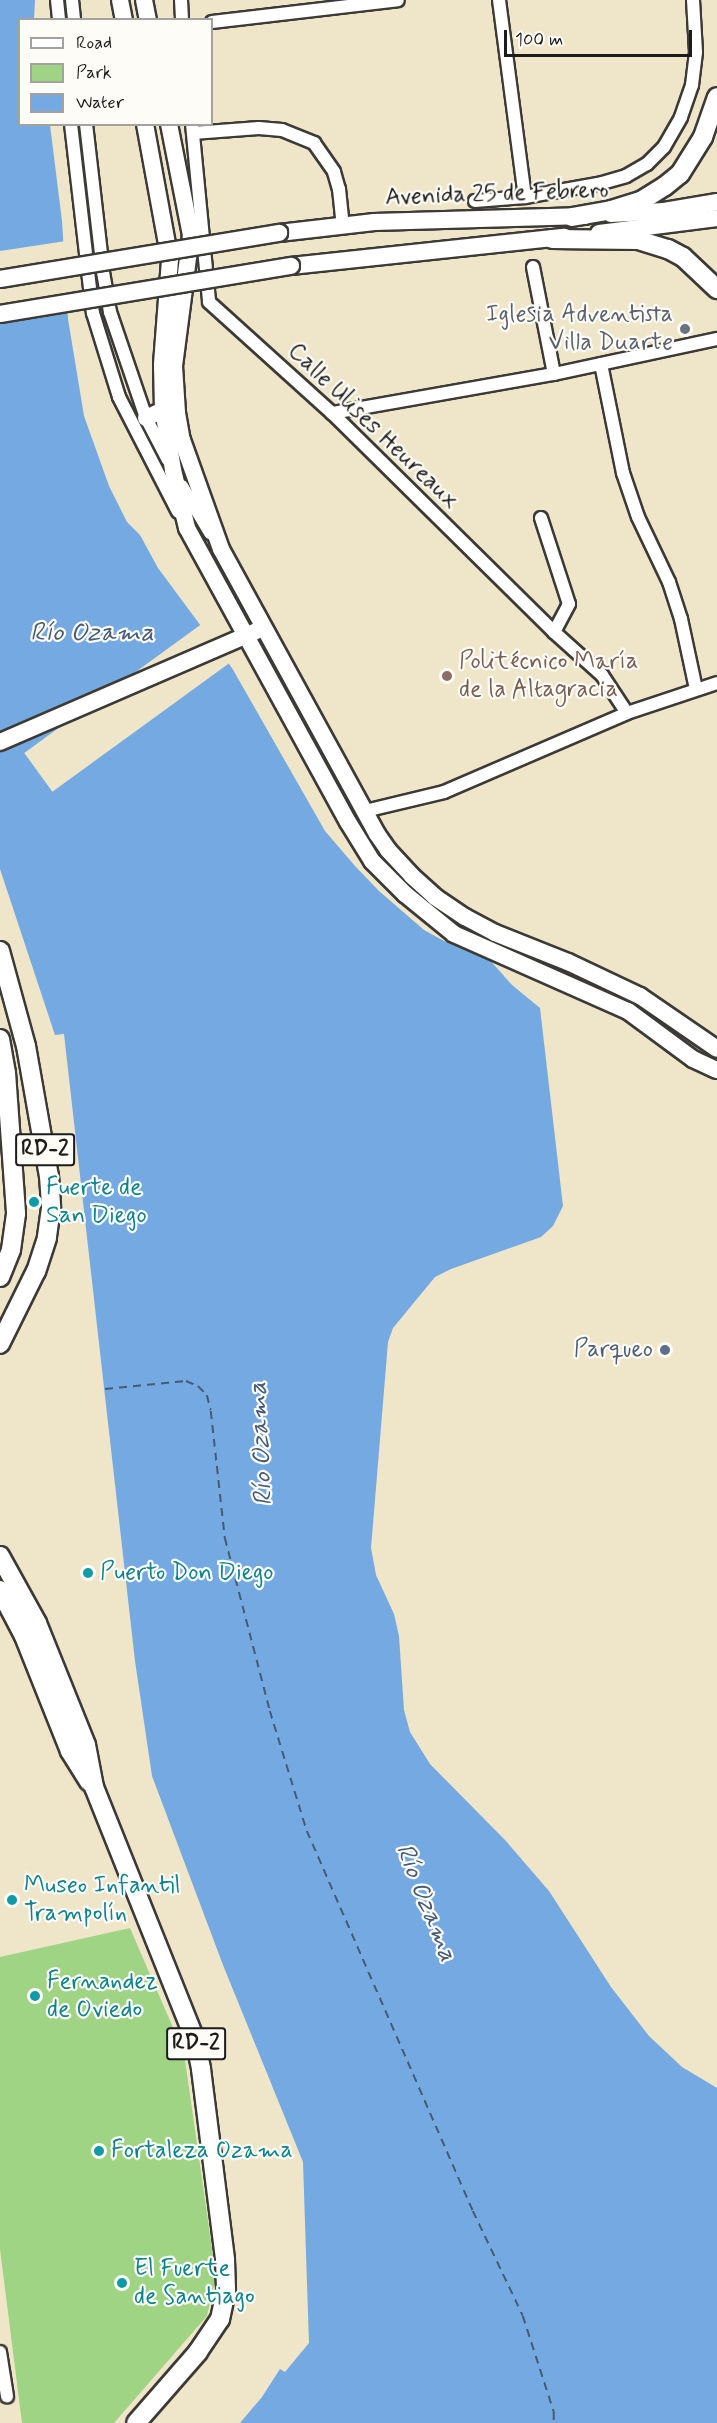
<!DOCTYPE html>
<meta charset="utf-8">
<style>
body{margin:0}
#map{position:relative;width:717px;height:2423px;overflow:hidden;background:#efe5c8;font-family:Mynerve,sans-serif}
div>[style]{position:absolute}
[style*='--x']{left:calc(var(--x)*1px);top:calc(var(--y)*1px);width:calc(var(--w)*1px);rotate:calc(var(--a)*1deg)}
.green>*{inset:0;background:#a0d485}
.water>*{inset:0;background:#74a9e1}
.pier>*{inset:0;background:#efe5c8;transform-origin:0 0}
.ferry>*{height:1.5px;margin-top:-0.75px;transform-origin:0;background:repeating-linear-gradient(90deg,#445b75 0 8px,transparent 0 14px)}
.roads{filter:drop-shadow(2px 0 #3c3a36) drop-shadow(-2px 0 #3c3a36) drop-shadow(0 2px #3c3a36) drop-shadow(0 -2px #3c3a36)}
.minor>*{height:12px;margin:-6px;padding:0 6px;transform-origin:6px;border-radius:6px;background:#fff}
.secondary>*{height:16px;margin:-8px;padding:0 8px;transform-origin:8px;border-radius:8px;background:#fff}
.primary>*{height:18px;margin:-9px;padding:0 9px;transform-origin:9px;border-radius:9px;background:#fff}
.bridges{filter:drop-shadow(2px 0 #3c3a36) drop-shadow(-2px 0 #3c3a36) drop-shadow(0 2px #3c3a36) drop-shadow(0 -2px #3c3a36)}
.secondary-bridge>*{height:16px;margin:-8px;padding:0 8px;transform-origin:8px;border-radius:8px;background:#fff}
.dots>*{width:16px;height:16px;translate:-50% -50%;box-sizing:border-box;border:3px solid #fdfcf7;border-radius:50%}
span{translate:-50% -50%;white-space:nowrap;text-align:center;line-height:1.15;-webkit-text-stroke:4.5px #fdfcf7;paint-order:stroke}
.shield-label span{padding:2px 4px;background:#fdfcf7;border:2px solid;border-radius:4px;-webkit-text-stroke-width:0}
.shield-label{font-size:22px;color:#1c1c1c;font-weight:700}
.street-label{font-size:24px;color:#1c1c1c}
.worship-label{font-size:24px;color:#5b616d}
.right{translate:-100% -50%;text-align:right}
.education-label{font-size:24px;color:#785e54}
.left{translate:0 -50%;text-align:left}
.culture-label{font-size:24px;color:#0d838f}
.service-label{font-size:24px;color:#4e5e75}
.water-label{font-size:26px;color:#445b75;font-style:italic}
.legend{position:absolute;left:18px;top:18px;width:195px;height:108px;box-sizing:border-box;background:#fdfcf7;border:2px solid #a3a29f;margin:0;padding:8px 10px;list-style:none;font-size:18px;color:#1c1c1c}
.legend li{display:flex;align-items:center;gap:12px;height:30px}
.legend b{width:30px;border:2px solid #a3a29f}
.scale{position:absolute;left:504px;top:30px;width:188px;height:27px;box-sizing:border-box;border:3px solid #1c1c1c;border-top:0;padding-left:8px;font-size:18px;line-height:21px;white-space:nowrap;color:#1c1c1c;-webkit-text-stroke:4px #fdfcf7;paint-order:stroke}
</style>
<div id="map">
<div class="green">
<div style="clip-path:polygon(130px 1928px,184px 2053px,216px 2277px,207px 2316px,114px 2423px,22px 2423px,0 2249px,0 1957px)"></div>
</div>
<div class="water">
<div style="clip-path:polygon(0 0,35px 0,34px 19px,20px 20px,20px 124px,50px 125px,62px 221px,68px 319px,84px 416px,109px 486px,127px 522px,140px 535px,158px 568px,232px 668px,325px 831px,355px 866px,379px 891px,424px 930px,444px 941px,488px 958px,512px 985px,540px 1008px,563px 1206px,553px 1226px,541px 1237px,451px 1269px,435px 1277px,393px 1328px,388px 1342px,371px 1548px,376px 1575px,394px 1614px,399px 1636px,404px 1710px,410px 1732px,430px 1764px,505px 1840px,549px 1891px,611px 1987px,649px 2036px,682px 2067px,717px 2088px,717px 2423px,240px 2423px,262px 2397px,280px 2369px,285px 2372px,309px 2343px,303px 2162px,223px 1965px,152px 1776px,135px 1661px,64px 1034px,55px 1035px,0 869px)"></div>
</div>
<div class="pier">
<div style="clip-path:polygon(66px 241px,71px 312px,0 323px,0 251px)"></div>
<div style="left:203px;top:623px;width:48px;height:221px;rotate:54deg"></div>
</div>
<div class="ferry">
<div style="--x:105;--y:1389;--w:81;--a:-5.6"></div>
<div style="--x:186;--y:1381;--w:13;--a:23"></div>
<div style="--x:198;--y:1386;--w:13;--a:45"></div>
<div style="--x:207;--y:1395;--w:16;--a:76"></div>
<div style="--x:211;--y:1411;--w:128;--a:83.7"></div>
<div style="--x:225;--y:1538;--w:179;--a:75.4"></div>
<div style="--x:270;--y:1711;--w:126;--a:72.9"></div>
<div style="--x:307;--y:1831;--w:415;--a:66.4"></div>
<div style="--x:473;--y:2211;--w:116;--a:64.5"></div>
<div style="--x:523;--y:2316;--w:101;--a:72.1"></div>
<div style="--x:554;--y:2412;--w:11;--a:90"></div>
</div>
<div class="roads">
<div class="minor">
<div style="--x:57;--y:0;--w:20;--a:84"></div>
<div style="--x:72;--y:0;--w:20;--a:84"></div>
<div style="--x:181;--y:0;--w:20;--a:87"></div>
<div style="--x:499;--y:0;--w:199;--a:82.5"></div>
<div style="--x:212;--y:22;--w:187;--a:-6.7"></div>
<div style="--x:71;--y:124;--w:190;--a:83.4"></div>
<div style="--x:93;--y:313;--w:88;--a:72.8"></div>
<div style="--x:119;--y:397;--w:129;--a:62.8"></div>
<div style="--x:86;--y:124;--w:149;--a:83.4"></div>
<div style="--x:103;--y:272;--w:41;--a:80.1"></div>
<div style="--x:110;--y:312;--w:112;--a:71.2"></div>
<div style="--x:146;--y:418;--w:47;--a:62.4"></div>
<div style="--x:192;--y:124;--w:179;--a:84.5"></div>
<div style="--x:209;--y:302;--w:166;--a:42.1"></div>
<div style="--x:332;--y:413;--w:312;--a:44.6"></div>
<div style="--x:554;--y:632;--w:64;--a:41.9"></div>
<div style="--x:602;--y:675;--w:45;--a:56.7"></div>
<div style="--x:193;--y:133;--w:66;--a:-4.3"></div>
<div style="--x:259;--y:128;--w:23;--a:5"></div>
<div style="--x:282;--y:130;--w:35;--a:22"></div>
<div style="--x:314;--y:143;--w:35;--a:55"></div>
<div style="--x:334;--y:172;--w:18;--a:74"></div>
<div style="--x:339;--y:189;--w:37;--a:84"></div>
<div style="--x:475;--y:201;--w:50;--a:-4.6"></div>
<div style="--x:525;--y:197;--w:78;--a:-10.3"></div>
<div style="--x:602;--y:183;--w:25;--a:-16"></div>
<div style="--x:626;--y:176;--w:24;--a:-30"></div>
<div style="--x:647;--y:164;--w:24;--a:-45"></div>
<div style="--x:664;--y:147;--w:34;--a:-60"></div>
<div style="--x:681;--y:117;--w:34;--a:-71"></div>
<div style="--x:692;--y:85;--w:33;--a:-83"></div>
<div style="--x:696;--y:52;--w:52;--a:-93.3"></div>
<div style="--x:533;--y:267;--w:109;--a:78.9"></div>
<div style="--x:601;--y:364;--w:111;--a:78.6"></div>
<div style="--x:623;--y:473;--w:46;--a:71.2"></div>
<div style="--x:638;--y:517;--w:72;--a:64.5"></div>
<div style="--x:669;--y:582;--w:39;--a:72"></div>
<div style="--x:681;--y:619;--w:72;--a:77.9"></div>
<div style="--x:332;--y:413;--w:225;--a:-10"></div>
<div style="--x:554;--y:374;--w:167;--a:-12.1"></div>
<div style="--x:182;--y:486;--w:55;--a:59.2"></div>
<div style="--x:541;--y:518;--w:90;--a:72"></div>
<div style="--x:569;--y:604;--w:32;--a:118"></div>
<div style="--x:365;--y:811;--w:81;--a:-13.5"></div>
<div style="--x:444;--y:792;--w:199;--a:-23.3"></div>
<div style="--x:627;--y:713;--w:95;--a:-18.4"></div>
<div style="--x:0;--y:2352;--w:45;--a:81"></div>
</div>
<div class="secondary">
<div style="--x:120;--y:0;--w:20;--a:79"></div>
<div style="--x:144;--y:0;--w:20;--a:79"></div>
<div style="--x:145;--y:124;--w:138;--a:79.6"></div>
<div style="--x:170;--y:260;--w:105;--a:94.4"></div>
<div style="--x:162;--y:365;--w:45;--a:88.7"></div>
<div style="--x:163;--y:410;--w:61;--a:80.5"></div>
<div style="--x:173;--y:470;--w:60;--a:76.4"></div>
<div style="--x:187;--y:528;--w:335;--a:61.3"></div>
<div style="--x:348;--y:822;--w:46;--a:58.4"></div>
<div style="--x:372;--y:861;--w:47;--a:45"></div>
<div style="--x:405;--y:894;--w:63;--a:39.2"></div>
<div style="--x:454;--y:934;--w:190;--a:23.9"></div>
<div style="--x:628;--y:1011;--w:81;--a:36.4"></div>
<div style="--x:693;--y:1059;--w:26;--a:25"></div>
<div style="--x:169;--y:124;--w:113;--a:78.8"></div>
<div style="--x:191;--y:235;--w:132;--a:97.4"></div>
<div style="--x:174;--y:366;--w:47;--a:86.3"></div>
<div style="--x:177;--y:413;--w:27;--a:80"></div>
<div style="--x:182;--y:440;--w:116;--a:70.3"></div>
<div style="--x:221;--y:549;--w:325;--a:61.3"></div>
<div style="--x:377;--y:834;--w:19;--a:55"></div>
<div style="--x:388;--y:850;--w:35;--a:47"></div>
<div style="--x:412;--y:876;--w:31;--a:42"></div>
<div style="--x:435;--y:897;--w:36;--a:34"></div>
<div style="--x:465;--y:917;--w:34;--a:28"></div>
<div style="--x:495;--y:933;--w:79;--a:21.7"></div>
<div style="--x:568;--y:962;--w:80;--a:25.3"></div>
<div style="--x:640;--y:996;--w:93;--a:34.5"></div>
<div style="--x:611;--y:214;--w:53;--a:-3.2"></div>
<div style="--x:664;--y:211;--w:54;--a:-9.6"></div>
<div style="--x:279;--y:233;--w:96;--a:-6.6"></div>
<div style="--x:374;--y:222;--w:211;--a:-1.6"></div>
<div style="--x:599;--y:233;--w:119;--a:-7.2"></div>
<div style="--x:291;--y:266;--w:275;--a:-6.1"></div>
<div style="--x:146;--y:418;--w:19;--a:-25"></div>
<div style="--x:0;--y:742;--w:279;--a:-23.4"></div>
</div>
<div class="primary">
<div style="--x:572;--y:217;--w:40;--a:-10"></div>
<div style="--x:611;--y:210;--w:31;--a:-17"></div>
<div style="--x:641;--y:201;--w:28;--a:-32"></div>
<div style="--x:665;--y:186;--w:19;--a:-39"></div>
<div style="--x:680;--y:174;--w:44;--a:-58.1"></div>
<div style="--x:703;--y:137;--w:42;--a:-70.7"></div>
<div style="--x:552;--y:239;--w:86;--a:0.7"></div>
<div style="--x:638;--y:240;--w:31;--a:17"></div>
<div style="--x:668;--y:249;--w:17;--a:28"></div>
<div style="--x:683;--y:257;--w:47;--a:43.3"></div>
<div style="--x:0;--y:951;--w:98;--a:74.7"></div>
<div style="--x:26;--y:1046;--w:132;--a:80"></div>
<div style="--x:49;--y:1176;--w:32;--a:86"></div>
<div style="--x:51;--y:1208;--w:30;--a:98"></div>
<div style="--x:47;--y:1238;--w:35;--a:108"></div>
<div style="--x:36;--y:1271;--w:81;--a:116.3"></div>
<div style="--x:0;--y:1039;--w:35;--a:80"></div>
<div style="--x:6;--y:1073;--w:141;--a:85.9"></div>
<div style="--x:16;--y:1214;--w:36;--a:98"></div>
<div style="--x:11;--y:1250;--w:29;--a:112"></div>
<div style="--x:0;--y:1556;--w:77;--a:61.1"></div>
<div style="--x:37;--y:1623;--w:131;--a:68.1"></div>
<div style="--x:86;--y:1745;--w:43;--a:79.2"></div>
<div style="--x:94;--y:1787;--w:272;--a:68.2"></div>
<div style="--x:195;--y:2040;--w:30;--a:78"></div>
<div style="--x:201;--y:2069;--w:193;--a:82.8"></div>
<div style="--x:225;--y:2260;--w:31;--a:88"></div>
<div style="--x:226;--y:2291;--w:29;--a:102"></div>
<div style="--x:220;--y:2319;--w:40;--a:124"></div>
<div style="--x:198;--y:2352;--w:94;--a:131.1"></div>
<div style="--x:0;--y:1590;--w:52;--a:62.4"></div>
<div style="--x:24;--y:1636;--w:124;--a:68.2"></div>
<div style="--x:70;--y:1751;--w:36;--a:58"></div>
</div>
</div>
<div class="bridges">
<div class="secondary-bridge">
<div style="--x:0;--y:279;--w:283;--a:-9.4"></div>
<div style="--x:0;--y:314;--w:295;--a:-9.4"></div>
</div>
</div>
<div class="dots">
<div style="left:685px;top:329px;background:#6b7280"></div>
<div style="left:447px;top:676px;background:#8d6e63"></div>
<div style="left:34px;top:1202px;background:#0f9aa8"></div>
<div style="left:665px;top:1350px;background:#5c6f8a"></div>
<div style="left:88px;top:1573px;background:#0f9aa8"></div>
<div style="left:12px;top:1900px;background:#0f9aa8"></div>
<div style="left:35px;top:1996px;background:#0f9aa8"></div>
<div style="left:99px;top:2151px;background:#0f9aa8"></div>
<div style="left:122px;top:2283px;background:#0f9aa8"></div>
</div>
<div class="shield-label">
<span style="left:45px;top:1150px">RD-2</span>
<span style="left:196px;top:2044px">RD-2</span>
</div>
<div class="street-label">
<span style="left:497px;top:194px;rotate:-2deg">Avenida 25 de Febrero</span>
<span style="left:373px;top:426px;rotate:44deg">Calle Ulises Heureaux</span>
</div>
<div class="worship-label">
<span class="right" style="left:673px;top:329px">Iglesia Adventista<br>Villa Duarte</span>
</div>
<div class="education-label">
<span class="left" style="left:459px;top:676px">Politécnico María<br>de la Altagracia</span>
</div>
<div class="culture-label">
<span class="left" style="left:46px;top:1202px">Fuerte de<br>San Diego</span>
<span class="left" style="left:100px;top:1573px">Puerto Don Diego</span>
<span class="left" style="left:24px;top:1900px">Museo Infantil<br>Trampolín</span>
<span class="left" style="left:47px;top:1996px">Fernandez<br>de Oviedo</span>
<span class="left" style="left:111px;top:2151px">Fortaleza Ozama</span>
<span class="left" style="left:134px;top:2283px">El Fuerte<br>de Santiago</span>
</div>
<div class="service-label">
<span class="right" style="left:653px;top:1350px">Parqueo</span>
</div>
<div class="water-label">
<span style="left:92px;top:634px">Río Ozama</span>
<span style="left:262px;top:1444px;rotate:-93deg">Río Ozama</span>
<span style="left:425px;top:1903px;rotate:68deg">Río Ozama</span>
</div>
<ul class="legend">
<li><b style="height:8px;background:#fff"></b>Road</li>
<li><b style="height:16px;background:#a0d485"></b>Park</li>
<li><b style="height:16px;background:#74a9e1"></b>Water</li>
</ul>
<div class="scale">100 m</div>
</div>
